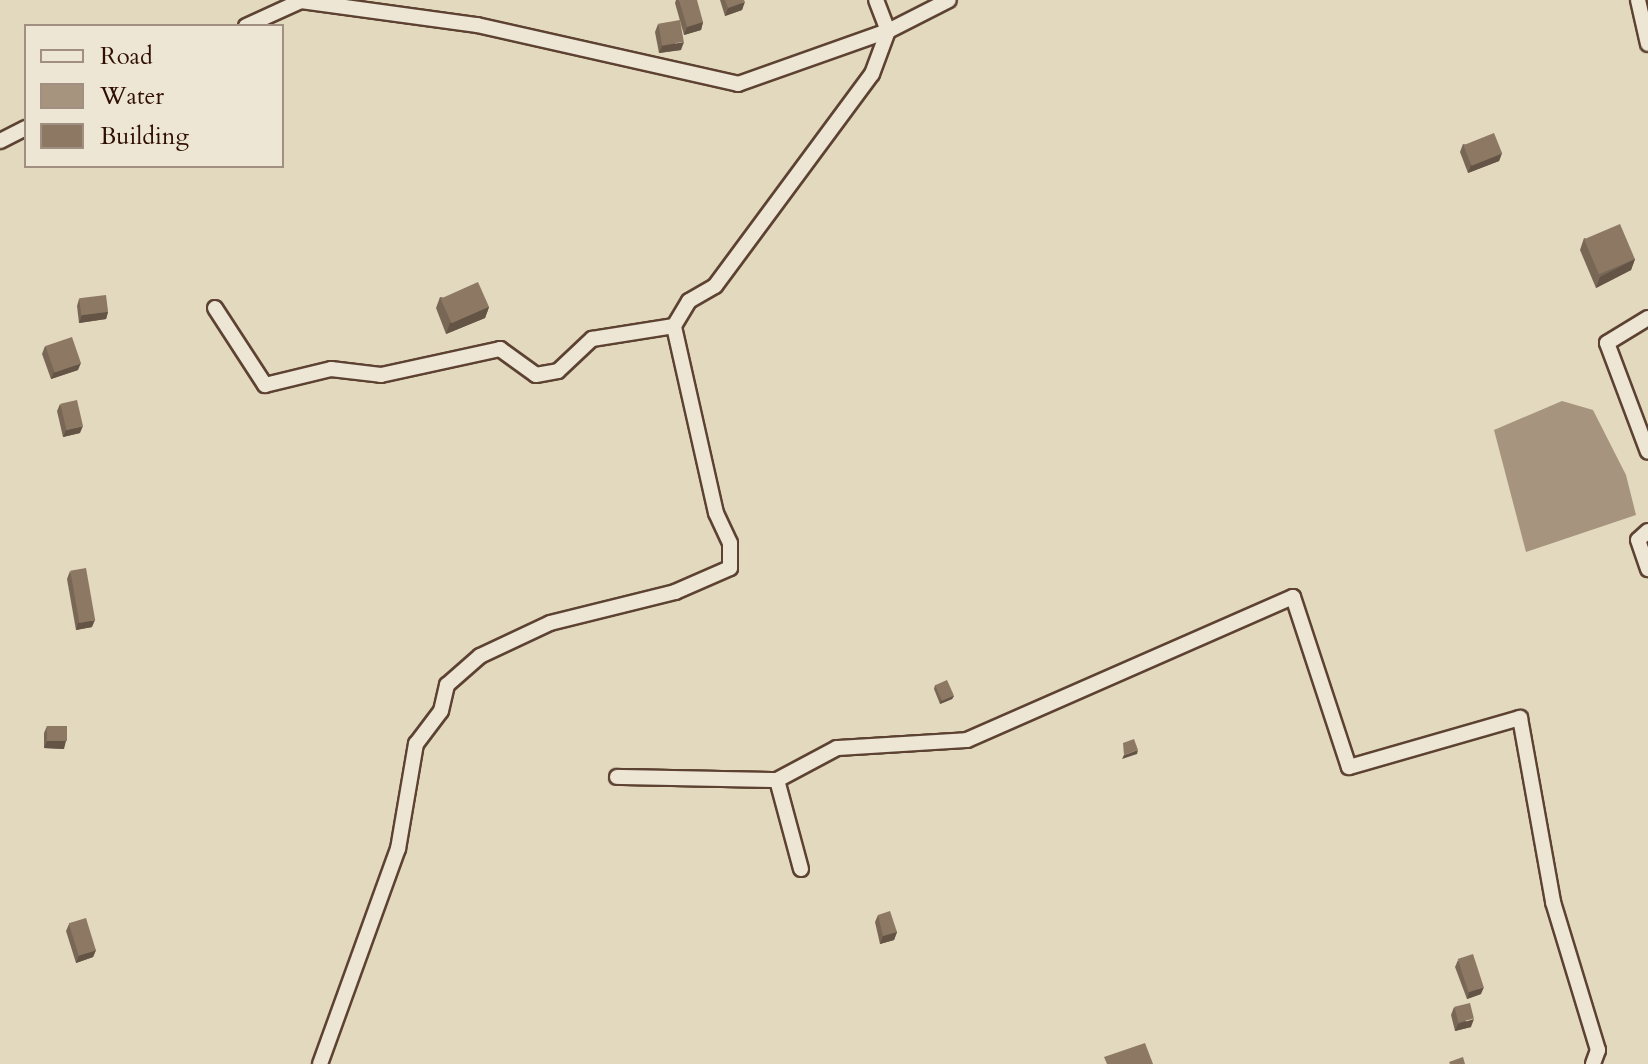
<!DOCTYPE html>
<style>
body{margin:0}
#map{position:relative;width:1648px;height:1064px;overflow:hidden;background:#e3d9be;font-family:Cardo,serif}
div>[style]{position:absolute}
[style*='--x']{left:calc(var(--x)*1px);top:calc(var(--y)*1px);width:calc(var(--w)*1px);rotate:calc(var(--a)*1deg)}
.water>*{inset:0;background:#a6947e}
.roads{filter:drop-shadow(2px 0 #5d4232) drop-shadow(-2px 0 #5d4232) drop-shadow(0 2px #5d4232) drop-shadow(0 -2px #5d4232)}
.minor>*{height:14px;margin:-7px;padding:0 7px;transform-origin:7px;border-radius:7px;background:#ede6d5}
.wall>*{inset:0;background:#796756}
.shaded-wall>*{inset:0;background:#635446}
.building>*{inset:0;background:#8d7864;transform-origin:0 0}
span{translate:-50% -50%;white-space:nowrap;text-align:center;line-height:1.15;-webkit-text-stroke:6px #ede6d5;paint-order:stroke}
.legend{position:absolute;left:24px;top:24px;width:260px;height:144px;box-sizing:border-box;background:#ede6d5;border:2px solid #a19081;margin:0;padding:10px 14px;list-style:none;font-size:24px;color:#300f03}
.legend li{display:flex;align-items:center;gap:16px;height:40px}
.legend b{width:40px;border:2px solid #a19081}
</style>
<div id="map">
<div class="water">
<div style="clip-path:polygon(1562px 401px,1593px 410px,1626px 475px,1636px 515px,1526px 552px,1494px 430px)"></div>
</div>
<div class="roads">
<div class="minor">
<div style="--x:1638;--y:0;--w:45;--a:77.2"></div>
<div style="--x:246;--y:26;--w:60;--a:-24.4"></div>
<div style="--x:301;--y:1;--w:178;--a:7.8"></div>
<div style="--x:477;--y:25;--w:268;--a:12.7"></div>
<div style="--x:738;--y:84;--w:159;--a:-19.5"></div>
<div style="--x:888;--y:31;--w:68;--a:-26.9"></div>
<div style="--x:0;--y:141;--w:29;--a:-27"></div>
<div style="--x:215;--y:308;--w:92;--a:57"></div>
<div style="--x:265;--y:385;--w:68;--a:-13.6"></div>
<div style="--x:331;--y:369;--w:50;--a:6.8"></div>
<div style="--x:381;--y:375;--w:122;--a:-12.3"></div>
<div style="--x:500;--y:349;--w:44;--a:35.8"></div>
<div style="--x:536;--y:375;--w:22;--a:-10"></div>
<div style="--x:558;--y:371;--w:47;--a:-43.3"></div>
<div style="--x:592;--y:339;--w:83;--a:-9"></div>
<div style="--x:1648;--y:318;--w:48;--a:148.6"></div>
<div style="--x:1607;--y:343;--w:116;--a:69.4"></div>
<div style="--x:1648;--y:531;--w:13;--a:138"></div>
<div style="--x:1638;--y:540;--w:31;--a:71"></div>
<div style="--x:617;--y:777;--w:160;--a:1.1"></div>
<div style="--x:801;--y:869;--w:92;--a:-105.1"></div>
<div style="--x:777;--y:780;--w:68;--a:-28.1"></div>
<div style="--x:837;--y:748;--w:130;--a:-3.5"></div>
<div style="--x:967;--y:740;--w:356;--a:-23.7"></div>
<div style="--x:1293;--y:597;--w:179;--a:71.8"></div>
<div style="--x:1349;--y:767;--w:178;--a:-16"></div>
<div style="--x:1520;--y:718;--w:187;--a:79.8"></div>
<div style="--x:1553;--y:902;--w:155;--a:73.1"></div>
<div style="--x:1598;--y:1050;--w:15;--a:110"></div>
<div style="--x:320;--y:1064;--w:229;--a:-70.1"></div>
<div style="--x:398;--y:849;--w:107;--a:-80.3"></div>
<div style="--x:416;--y:744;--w:41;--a:-52.9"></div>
<div style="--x:441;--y:711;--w:27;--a:-77"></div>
<div style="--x:447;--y:685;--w:44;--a:-41.3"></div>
<div style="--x:480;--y:656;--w:77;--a:-25.2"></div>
<div style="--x:550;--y:623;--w:129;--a:-13.9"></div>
<div style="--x:675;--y:592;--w:60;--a:-23.6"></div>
<div style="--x:730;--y:568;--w:25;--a:-90"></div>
<div style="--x:730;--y:543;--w:33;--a:-115"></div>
<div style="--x:716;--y:513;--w:192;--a:-102.7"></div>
<div style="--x:674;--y:326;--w:29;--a:-59"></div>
<div style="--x:689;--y:301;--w:30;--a:-30"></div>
<div style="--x:715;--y:286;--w:264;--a:-53.5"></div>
<div style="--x:872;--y:74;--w:46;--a:-69.6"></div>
<div style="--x:888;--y:31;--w:33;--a:-111"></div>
</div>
</div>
<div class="wall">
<div style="clip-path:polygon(676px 0,679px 0,703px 22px,701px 30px,684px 35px,675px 3px)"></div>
<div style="clip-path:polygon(720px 0,744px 0,742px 10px,725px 16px)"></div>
<div style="clip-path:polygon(658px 24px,681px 50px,659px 53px,655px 32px)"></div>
<div style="clip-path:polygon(1463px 144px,1502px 153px,1499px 161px,1468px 173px,1460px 152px)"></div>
<div style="clip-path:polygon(1584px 238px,1635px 259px,1631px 270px,1596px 288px,1580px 250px)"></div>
<div style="clip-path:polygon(440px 297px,489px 307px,485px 318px,446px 334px,436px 308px)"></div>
<div style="clip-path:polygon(79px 299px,108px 312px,106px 319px,79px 323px,77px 306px)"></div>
<div style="clip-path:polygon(45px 346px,78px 370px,51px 379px,42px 354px)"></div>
<div style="clip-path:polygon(60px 404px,80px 433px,63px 437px,57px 411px)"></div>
<div style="clip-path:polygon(70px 571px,92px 627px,76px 630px,67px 579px)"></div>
<div style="clip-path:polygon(935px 685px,954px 696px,952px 699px,940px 704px,934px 689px)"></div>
<div style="clip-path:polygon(47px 726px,64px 749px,44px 748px,44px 733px)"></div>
<div style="clip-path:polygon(878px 915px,897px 932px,894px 940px,880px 944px,875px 922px)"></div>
<div style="clip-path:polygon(69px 924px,96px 950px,93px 957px,76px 963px,66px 931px)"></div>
<div style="clip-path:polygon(1458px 960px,1481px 994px,1467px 999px,1455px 967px)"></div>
<div style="clip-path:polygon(1454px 1007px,1471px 1027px,1455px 1031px,1451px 1015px)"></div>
</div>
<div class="shaded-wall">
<div style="clip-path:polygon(745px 2px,742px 10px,725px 16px,728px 8px)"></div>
<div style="clip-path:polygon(703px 22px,701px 30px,684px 35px,687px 27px)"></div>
<div style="clip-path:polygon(684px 42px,681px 50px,659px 53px,662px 46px)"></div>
<div style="clip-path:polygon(1502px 153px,1499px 161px,1468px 173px,1471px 165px)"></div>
<div style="clip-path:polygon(1635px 259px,1631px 270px,1596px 288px,1600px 277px)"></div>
<div style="clip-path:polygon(489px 307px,485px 318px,446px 334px,450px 323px)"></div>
<div style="clip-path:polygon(108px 312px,106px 319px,79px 323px,82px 315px)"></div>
<div style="clip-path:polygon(81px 363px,78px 370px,51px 379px,54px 372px)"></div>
<div style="clip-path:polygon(83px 426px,80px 433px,63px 437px,66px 430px)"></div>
<div style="clip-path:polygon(95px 620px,92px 627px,76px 630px,78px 623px)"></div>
<div style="clip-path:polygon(954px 696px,952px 699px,940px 704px,941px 701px)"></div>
<div style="clip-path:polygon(47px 741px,66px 741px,64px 749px,44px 748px)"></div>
<div style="clip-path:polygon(1138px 750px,1137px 754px,1122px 759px,1124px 755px)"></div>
<div style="clip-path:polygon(897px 932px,894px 940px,880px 944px,883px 936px)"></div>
<div style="clip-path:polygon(96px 950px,93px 957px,76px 963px,79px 955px)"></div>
<div style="clip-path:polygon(1484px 987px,1481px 994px,1467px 999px,1469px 992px)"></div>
<div style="clip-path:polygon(1474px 1019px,1471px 1027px,1455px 1031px,1458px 1024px)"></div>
</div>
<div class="building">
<div style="clip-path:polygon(679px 0,697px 0,703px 22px,687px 27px)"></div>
<div style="clip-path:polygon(725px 0,744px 0,745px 2px,728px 8px)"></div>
<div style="left:680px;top:20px;width:22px;height:22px;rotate:80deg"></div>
<div style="left:1494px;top:133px;width:22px;height:33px;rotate:68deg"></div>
<div style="left:1620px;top:224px;width:38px;height:39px;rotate:67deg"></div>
<div style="left:478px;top:282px;width:27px;height:41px;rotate:66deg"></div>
<div style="left:106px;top:295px;width:17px;height:27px;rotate:83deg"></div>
<div style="left:72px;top:337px;width:28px;height:28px;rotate:71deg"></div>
<div style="left:77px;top:400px;width:27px;height:17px;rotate:77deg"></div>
<div style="left:86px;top:568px;width:53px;height:16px;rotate:80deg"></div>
<div style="left:947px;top:680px;width:17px;height:13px;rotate:66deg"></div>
<div style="left:47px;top:726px;width:20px;height:15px"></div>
<div style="clip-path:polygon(1134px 739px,1138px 750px,1124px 755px,1123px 743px)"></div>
<div style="clip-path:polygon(890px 911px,897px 932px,883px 936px,878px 915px)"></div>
<div style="left:86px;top:918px;width:34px;height:18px;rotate:73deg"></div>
<div style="left:1473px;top:954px;width:35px;height:16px;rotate:72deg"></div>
<div style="left:1470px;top:1003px;width:16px;height:16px;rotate:76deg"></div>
<div style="clip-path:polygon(1145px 1043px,1153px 1064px,1107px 1064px,1104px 1057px)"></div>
<div style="clip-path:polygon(1463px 1057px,1465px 1064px,1450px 1064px,1449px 1062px)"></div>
</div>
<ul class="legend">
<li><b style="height:10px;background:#ede6d5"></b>Road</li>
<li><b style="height:22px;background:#a6947e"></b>Water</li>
<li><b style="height:22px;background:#8d7864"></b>Building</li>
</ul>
</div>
